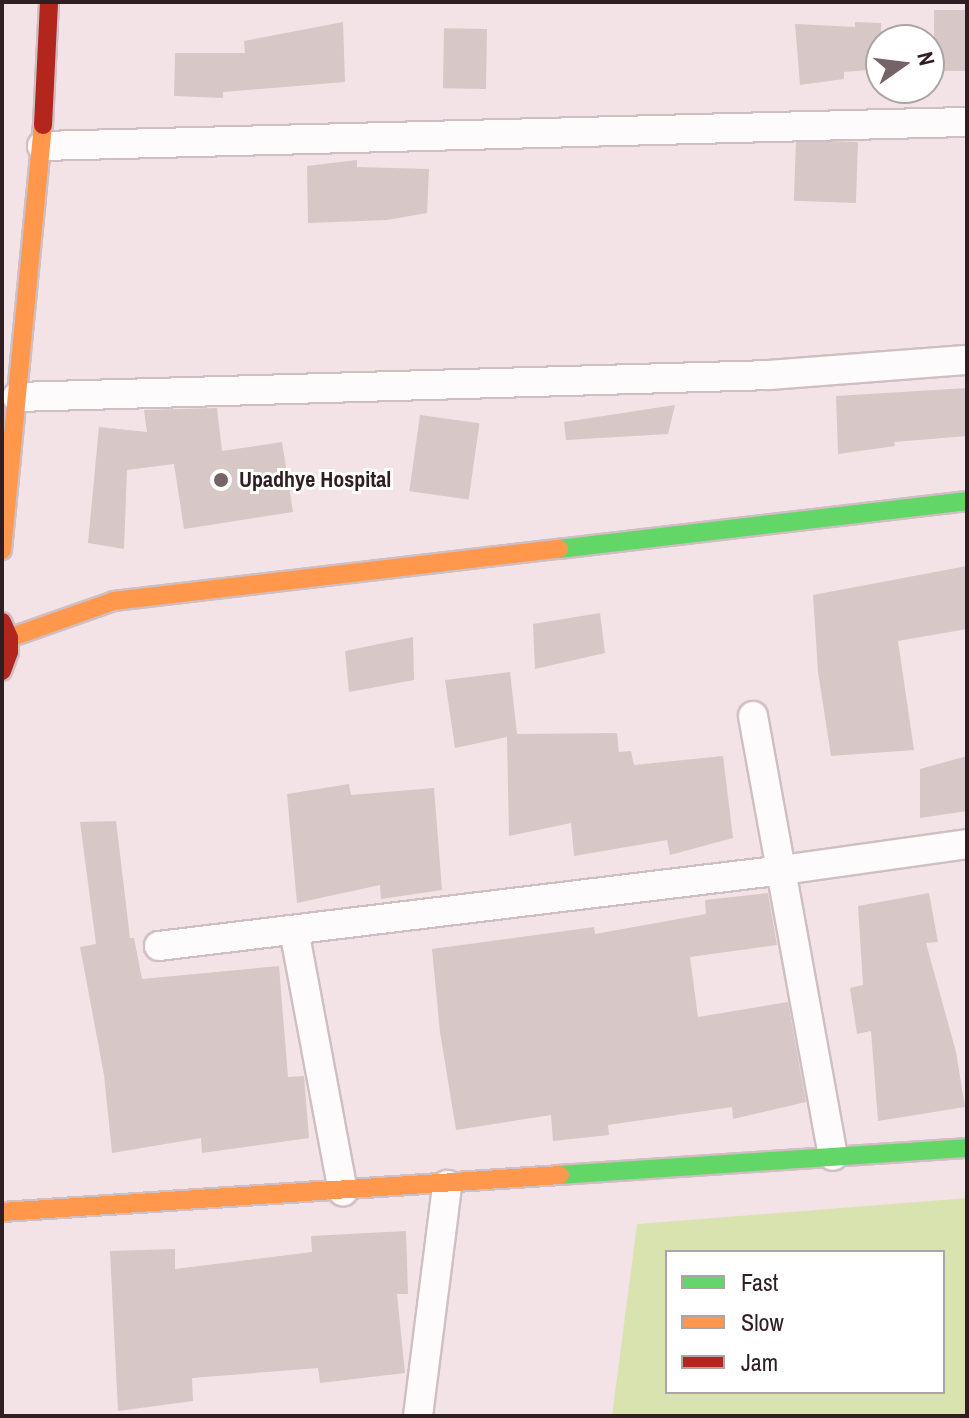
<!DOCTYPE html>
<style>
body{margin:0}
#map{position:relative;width:969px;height:1418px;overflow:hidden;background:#f4e3e6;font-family:"Archivo Narrow",sans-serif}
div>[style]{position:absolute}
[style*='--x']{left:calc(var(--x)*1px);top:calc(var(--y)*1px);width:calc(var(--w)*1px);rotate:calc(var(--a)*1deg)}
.green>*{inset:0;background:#d9e3b0}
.building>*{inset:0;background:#d7c7c7;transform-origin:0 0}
.roads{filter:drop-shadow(2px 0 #cfbfc2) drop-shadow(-2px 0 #cfbfc2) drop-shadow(0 2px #cfbfc2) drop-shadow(0 -2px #cfbfc2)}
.street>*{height:28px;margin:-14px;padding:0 14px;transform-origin:14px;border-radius:14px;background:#fdfbfb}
.fast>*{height:18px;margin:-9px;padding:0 9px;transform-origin:9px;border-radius:9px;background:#63d668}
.slow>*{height:18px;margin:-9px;padding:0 9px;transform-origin:9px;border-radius:9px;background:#ff974d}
.jam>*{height:18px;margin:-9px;padding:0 9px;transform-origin:9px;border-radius:9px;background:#b3261e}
.dots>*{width:22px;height:22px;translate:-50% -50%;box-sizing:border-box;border:4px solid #fff;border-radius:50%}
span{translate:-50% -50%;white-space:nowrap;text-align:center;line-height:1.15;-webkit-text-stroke:6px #fff;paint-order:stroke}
.poi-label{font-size:22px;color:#301e22;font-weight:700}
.left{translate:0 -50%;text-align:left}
.frame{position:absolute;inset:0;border:4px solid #301e22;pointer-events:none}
.legend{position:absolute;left:665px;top:1250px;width:280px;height:144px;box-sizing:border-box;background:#fff;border:2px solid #aca5a7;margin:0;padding:10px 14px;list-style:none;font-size:24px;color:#301e22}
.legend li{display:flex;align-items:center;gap:16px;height:40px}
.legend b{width:40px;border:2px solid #aca5a7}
.north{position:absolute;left:865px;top:24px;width:80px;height:80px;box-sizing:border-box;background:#fff;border:2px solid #aca5a7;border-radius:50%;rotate:76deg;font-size:22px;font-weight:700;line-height:32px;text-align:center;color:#301e22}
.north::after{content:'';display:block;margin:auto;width:28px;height:36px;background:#756367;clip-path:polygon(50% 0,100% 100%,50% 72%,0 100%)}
</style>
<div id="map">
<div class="green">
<div style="clip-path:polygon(evenodd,967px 1198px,967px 1416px,612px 1416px,637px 1224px,967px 1198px,667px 1252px,943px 1252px,943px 1392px,667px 1392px,667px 1252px)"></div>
</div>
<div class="building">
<div style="left:967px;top:10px;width:61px;height:33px;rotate:90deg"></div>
<div style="clip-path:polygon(343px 22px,345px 82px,223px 92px,223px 98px,174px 96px,175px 53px,245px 53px,244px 41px)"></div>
<div style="clip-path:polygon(855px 22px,881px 23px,881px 69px,844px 72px,844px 79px,800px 85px,795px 24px,855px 27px)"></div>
<div style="left:487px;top:29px;width:60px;height:43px;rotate:91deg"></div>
<div style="left:858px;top:142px;width:61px;height:62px;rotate:92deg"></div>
<div style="clip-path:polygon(357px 160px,357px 167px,429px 169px,427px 213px,387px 220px,308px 223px,307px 166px)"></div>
<div style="clip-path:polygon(967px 388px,967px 436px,894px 442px,895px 446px,838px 454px,836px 396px)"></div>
<div style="clip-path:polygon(675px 405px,668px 434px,566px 440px,564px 422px)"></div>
<div style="clip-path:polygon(217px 408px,222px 451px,282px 442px,293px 512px,184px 529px,174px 464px,127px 470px,124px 549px,88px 543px,99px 427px,147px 432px,144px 410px)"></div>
<div style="left:420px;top:415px;width:60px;height:77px;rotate:8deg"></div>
<div style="clip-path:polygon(967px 566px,967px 629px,898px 641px,914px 750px,831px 756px,818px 672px,813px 595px)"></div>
<div style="clip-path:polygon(600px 613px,605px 653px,535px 669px,533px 624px)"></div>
<div style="clip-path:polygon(413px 637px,414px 680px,349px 692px,345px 651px)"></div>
<div style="clip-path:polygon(510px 672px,517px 734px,617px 733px,619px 752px,631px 751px,634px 765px,723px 756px,733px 838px,670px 855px,667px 840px,574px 856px,571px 823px,509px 836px,507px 737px,455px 748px,445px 680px)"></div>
<div style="clip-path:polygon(967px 756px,967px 811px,920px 818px,920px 769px)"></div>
<div style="clip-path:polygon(349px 784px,351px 795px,434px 788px,442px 890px,381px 899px,380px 885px,297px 903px,287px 794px)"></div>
<div style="clip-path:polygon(116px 821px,130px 938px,134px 938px,142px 979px,279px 966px,288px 1077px,304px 1076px,309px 1138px,202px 1153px,201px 1138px,112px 1153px,104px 1075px,80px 947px,96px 944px,80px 822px)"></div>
<div style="clip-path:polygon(768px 893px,777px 945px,690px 957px,698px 1017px,788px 1002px,806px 1102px,733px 1119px,732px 1107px,608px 1125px,609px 1135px,553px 1141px,551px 1115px,456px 1130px,440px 1032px,432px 949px,594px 927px,595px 934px,706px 914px,705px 900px)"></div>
<div style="clip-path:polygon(929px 893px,938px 942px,926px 943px,956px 1052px,965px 1107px,878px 1121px,871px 1031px,857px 1034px,850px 988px,863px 985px,858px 906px)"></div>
<div style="clip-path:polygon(406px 1231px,408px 1294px,397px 1294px,405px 1373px,320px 1383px,318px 1368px,192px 1378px,193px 1401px,118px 1411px,110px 1251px,175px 1249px,175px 1269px,312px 1252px,311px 1236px)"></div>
</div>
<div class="roads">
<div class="street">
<div style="--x:42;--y:146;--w:925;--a:-1.49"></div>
<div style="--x:17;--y:397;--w:753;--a:-1.67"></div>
<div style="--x:770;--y:375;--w:198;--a:-4.4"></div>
<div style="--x:753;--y:716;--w:447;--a:79.7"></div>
<div style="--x:294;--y:930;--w:266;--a:79.4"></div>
<div style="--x:159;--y:946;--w:629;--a:-6.94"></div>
<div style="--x:783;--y:870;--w:186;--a:-8"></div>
<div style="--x:418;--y:1416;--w:233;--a:-82.8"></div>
</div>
<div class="fast">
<div style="--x:559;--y:549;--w:411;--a:-6.7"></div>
<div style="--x:560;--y:1175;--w:408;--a:-3.8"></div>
</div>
<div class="slow">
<div style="--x:2;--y:550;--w:427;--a:-84.5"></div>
<div style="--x:9;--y:638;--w:111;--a:-19.4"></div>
<div style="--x:114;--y:601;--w:448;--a:-6.7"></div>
<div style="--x:2;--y:1212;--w:559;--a:-3.79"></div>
</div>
<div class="jam">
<div style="--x:43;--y:125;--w:123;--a:-87.2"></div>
<div style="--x:2;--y:622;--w:17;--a:66"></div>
<div style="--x:9;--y:638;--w:14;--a:90"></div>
<div style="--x:9;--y:652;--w:20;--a:110"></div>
</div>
</div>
<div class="dots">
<div style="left:221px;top:480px;background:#756367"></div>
</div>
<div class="poi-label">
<span class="left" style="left:239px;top:480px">Upadhye Hospital</span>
</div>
<div class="frame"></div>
<ul class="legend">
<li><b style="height:10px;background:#63d668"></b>Fast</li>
<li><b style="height:10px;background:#ff974d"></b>Slow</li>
<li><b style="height:10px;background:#b3261e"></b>Jam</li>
</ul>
<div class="north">N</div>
</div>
